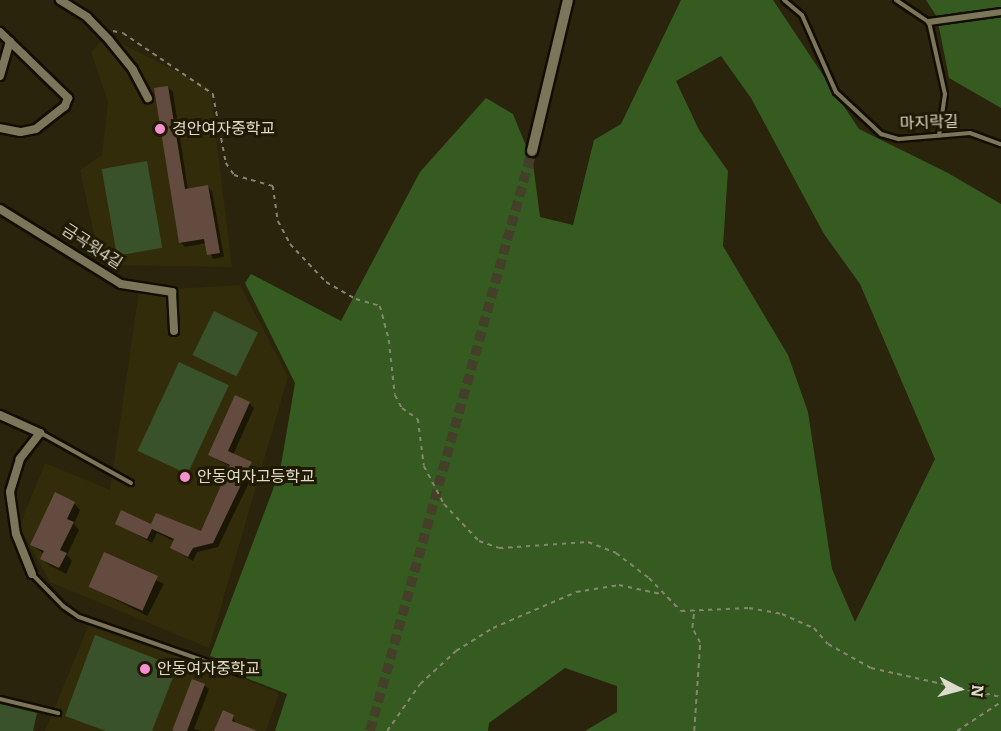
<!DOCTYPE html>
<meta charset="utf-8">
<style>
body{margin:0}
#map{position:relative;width:1001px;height:731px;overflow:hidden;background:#29240b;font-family:Bitter,"Noto Sans KR",serif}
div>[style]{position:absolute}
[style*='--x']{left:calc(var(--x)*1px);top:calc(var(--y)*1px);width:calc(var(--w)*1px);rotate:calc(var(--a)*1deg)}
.built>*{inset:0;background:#332c0b}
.green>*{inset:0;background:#39522c;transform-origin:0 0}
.forest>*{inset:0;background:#365b20}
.shadow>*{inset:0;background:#0007;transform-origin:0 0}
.building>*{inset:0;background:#644b3f;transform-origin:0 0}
.tertiary-tunnel>*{height:10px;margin-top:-5px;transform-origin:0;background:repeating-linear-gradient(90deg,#443f28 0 10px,transparent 0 15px)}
.path>*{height:1.5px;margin-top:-0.75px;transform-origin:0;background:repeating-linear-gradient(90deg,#888471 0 4.5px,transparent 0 9px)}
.roads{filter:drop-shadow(2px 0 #120d00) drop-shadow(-2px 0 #120d00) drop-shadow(0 2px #120d00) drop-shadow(0 -2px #120d00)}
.service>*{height:4px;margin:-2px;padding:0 2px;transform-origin:2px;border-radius:2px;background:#7b755a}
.pedestrian>*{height:6px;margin:-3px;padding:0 3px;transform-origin:3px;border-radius:3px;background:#7b755a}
.minor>*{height:8px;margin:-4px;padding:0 4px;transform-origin:4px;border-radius:4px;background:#7b755a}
.tertiary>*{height:10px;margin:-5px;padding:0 5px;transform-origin:5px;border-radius:5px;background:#7b755a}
.dots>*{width:16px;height:16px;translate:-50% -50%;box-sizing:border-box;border:3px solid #201a03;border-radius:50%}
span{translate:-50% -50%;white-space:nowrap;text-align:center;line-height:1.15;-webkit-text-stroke:6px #201a03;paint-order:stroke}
.street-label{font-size:16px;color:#dedbcd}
.poi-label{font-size:16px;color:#dedbcd}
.left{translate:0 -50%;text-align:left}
.north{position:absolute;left:929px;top:659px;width:60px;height:60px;-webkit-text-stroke:4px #201a03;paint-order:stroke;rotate:96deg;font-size:16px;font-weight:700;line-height:24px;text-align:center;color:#dedbcd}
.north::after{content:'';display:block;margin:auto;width:21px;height:27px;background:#dedbcd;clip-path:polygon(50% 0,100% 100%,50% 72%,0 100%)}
</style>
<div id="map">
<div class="built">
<div style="clip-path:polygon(106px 36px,210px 88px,232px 267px,101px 265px,80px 170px,102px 155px,108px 102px,91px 52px)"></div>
<div style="clip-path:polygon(240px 285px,288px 377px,209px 648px,50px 582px,19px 527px,45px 463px,110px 490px,139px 291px)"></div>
<div style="clip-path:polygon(92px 617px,279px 693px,266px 731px,45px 731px)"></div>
</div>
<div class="green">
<div style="left:147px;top:161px;width:88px;height:46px;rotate:80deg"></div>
<div style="left:214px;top:311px;width:49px;height:49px;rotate:26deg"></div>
<div style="left:179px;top:362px;width:55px;height:98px;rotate:25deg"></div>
<div style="clip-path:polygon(95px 635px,177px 667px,152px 731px,106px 731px,65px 716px)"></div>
<div style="clip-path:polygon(0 704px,37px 713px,33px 731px,0 731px)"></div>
</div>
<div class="forest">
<div style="clip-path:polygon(evenodd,681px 0,773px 0,859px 129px,948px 173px,1001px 204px,1001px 731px,585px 731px,617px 712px,617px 686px,565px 668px,489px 723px,488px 731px,275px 731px,287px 694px,246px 678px,247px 668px,210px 656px,280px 471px,295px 383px,245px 283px,251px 274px,341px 321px,420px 172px,486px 98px,513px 114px,533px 163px,540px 217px,573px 225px,594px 140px,621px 124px,681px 0,721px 56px,751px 98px,824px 234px,860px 284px,935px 459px,855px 622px,832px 569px,808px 412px,788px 355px,723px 246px,728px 171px,699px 130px,676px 81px,721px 56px)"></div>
<div style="clip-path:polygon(926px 0,1001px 0,1001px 108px,949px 78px,937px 17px)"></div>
</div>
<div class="shadow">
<div style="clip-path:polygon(168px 87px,173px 92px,188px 190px,207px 186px,212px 191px,224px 257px,213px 259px,206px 243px,185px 247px,180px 242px)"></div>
<div style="clip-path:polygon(249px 403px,254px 408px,233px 455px,256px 468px,218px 547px,197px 552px,193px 561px,171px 548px,174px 541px,157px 533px,152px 543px,117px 523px,202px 533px,231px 467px,210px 455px)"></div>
<div style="clip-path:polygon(74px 503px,80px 510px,74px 524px,79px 530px,67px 555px,72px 561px,66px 574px,49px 565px,42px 559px,44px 554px,32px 545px)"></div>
<div style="left:105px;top:554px;width:66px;height:36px;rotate:27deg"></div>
<div style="clip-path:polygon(204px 685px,209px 689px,194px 729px,201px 731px,175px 731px)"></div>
<div style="clip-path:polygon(233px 716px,236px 724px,255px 731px,216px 731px)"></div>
</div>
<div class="building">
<div style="clip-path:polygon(168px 86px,185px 189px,208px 185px,220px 253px,207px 255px,204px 239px,179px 243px,154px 88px)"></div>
<div style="clip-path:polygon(235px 395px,250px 402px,228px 451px,252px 462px,213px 543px,193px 548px,188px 557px,170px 548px,174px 539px,152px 529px,147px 539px,115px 524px,121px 510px,151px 524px,156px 513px,201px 531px,230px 465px,208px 455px)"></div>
<div style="clip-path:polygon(55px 492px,75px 502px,67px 519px,74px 522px,60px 550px,67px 553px,59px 568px,40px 559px,44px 551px,30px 545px)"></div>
<div style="left:104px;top:552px;width:59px;height:38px;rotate:24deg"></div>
<div style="left:192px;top:679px;width:14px;height:55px;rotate:21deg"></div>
<div style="clip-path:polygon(223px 710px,234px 715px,232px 721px,257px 731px,214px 731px)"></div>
</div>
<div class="tertiary-tunnel">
<div style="--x:370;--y:731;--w:602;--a:-74.39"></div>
</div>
<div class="path">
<div style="--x:113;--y:31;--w:10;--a:11"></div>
<div style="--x:123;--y:33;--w:109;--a:34.1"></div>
<div style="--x:213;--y:94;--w:70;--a:79.3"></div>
<div style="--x:226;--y:163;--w:14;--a:56"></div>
<div style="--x:234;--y:175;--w:41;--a:15.8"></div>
<div style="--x:273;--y:186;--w:35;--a:82"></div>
<div style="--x:278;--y:221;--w:26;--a:62"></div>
<div style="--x:290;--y:244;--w:52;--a:46.5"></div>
<div style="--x:326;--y:282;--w:34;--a:30"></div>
<div style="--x:356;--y:299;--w:25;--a:16"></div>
<div style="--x:380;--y:306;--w:35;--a:75"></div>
<div style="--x:389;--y:340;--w:55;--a:83.8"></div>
<div style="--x:395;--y:395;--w:15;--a:62"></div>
<div style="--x:402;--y:408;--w:19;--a:35"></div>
<div style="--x:418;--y:419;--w:47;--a:82.7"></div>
<div style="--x:424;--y:466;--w:43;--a:62.2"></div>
<div style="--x:444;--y:504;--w:51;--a:46.6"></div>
<div style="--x:479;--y:541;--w:21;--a:19"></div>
<div style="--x:499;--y:548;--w:89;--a:-3.9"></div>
<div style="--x:588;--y:542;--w:30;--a:21"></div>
<div style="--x:616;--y:553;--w:41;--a:37.1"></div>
<div style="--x:649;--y:578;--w:46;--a:45.9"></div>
<div style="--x:681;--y:611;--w:68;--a:-2.5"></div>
<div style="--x:749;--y:608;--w:34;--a:10"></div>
<div style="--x:782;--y:614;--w:35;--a:24"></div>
<div style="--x:814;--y:628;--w:21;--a:49"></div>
<div style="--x:828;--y:644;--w:49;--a:29.2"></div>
<div style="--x:871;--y:668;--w:133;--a:12.6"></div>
<div style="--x:387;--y:731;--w:57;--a:-54.9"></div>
<div style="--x:420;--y:684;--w:49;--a:-42.5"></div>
<div style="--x:456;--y:651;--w:44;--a:-31.9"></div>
<div style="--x:493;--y:628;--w:90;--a:-23.4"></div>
<div style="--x:576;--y:592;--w:44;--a:-9.2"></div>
<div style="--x:619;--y:585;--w:43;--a:12.1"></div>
<div style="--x:694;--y:731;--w:88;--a:-86.1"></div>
<div style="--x:700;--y:643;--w:17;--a:-118"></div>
<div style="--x:692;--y:628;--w:16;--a:-83"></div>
<div style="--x:957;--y:731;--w:53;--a:-33.4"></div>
</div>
<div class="roads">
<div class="service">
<div style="--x:784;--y:0;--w:23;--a:40"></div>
<div style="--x:802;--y:15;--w:84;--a:66.2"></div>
<div style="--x:836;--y:92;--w:62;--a:43"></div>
<div style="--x:881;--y:134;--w:19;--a:16"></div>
<div style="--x:899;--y:139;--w:71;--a:-4.8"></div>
<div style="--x:970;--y:133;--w:33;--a:20"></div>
<div style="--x:896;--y:0;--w:40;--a:34"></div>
<div style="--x:929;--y:22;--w:74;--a:77.5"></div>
<div style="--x:945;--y:94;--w:42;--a:98.1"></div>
<div style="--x:41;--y:433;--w:103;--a:29.1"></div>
<div style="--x:33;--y:575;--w:43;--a:45.9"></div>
<div style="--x:63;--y:606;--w:19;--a:35"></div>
<div style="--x:79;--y:617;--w:173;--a:19.3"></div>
<div style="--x:0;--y:699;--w:60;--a:13.6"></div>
</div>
<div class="pedestrian">
<div style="--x:929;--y:22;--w:73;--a:-7.9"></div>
</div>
<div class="minor">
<div style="--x:60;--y:0;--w:32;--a:32"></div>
<div style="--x:87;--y:17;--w:32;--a:46"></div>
<div style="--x:109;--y:40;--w:38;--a:51"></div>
<div style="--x:133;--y:70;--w:32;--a:62"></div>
<div style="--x:0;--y:32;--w:95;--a:44.1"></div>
<div style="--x:68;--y:98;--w:9;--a:111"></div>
<div style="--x:65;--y:106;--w:37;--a:142"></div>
<div style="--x:36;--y:129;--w:16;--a:169"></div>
<div style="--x:20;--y:132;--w:20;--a:-169"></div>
<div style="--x:0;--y:76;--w:36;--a:-74"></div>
<div style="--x:0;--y:209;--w:142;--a:31.8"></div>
<div style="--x:121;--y:284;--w:52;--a:8.9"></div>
<div style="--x:172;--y:292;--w:39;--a:87"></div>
<div style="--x:0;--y:415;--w:44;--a:24.2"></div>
<div style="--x:40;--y:433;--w:33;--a:128"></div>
<div style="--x:20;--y:459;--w:34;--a:107"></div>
<div style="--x:10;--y:492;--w:42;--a:81.9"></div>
<div style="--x:16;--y:534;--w:43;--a:68.2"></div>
</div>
<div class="tertiary">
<div style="--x:532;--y:151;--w:155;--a:-76.6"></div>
</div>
</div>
<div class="dots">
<div style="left:160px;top:129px;background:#f690d0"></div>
<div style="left:185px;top:477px;background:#f690d0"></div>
<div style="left:145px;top:669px;background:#f690d0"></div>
</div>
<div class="street-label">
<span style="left:929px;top:123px;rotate:-2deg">마지락길</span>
<span style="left:92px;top:247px;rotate:33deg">금곡윗4길</span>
</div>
<div class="poi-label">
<span class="left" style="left:172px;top:129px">경안여자중학교</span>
<span class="left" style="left:197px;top:477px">안동여자고등학교</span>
<span class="left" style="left:157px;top:669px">안동여자중학교</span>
</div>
<div class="north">N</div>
</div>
